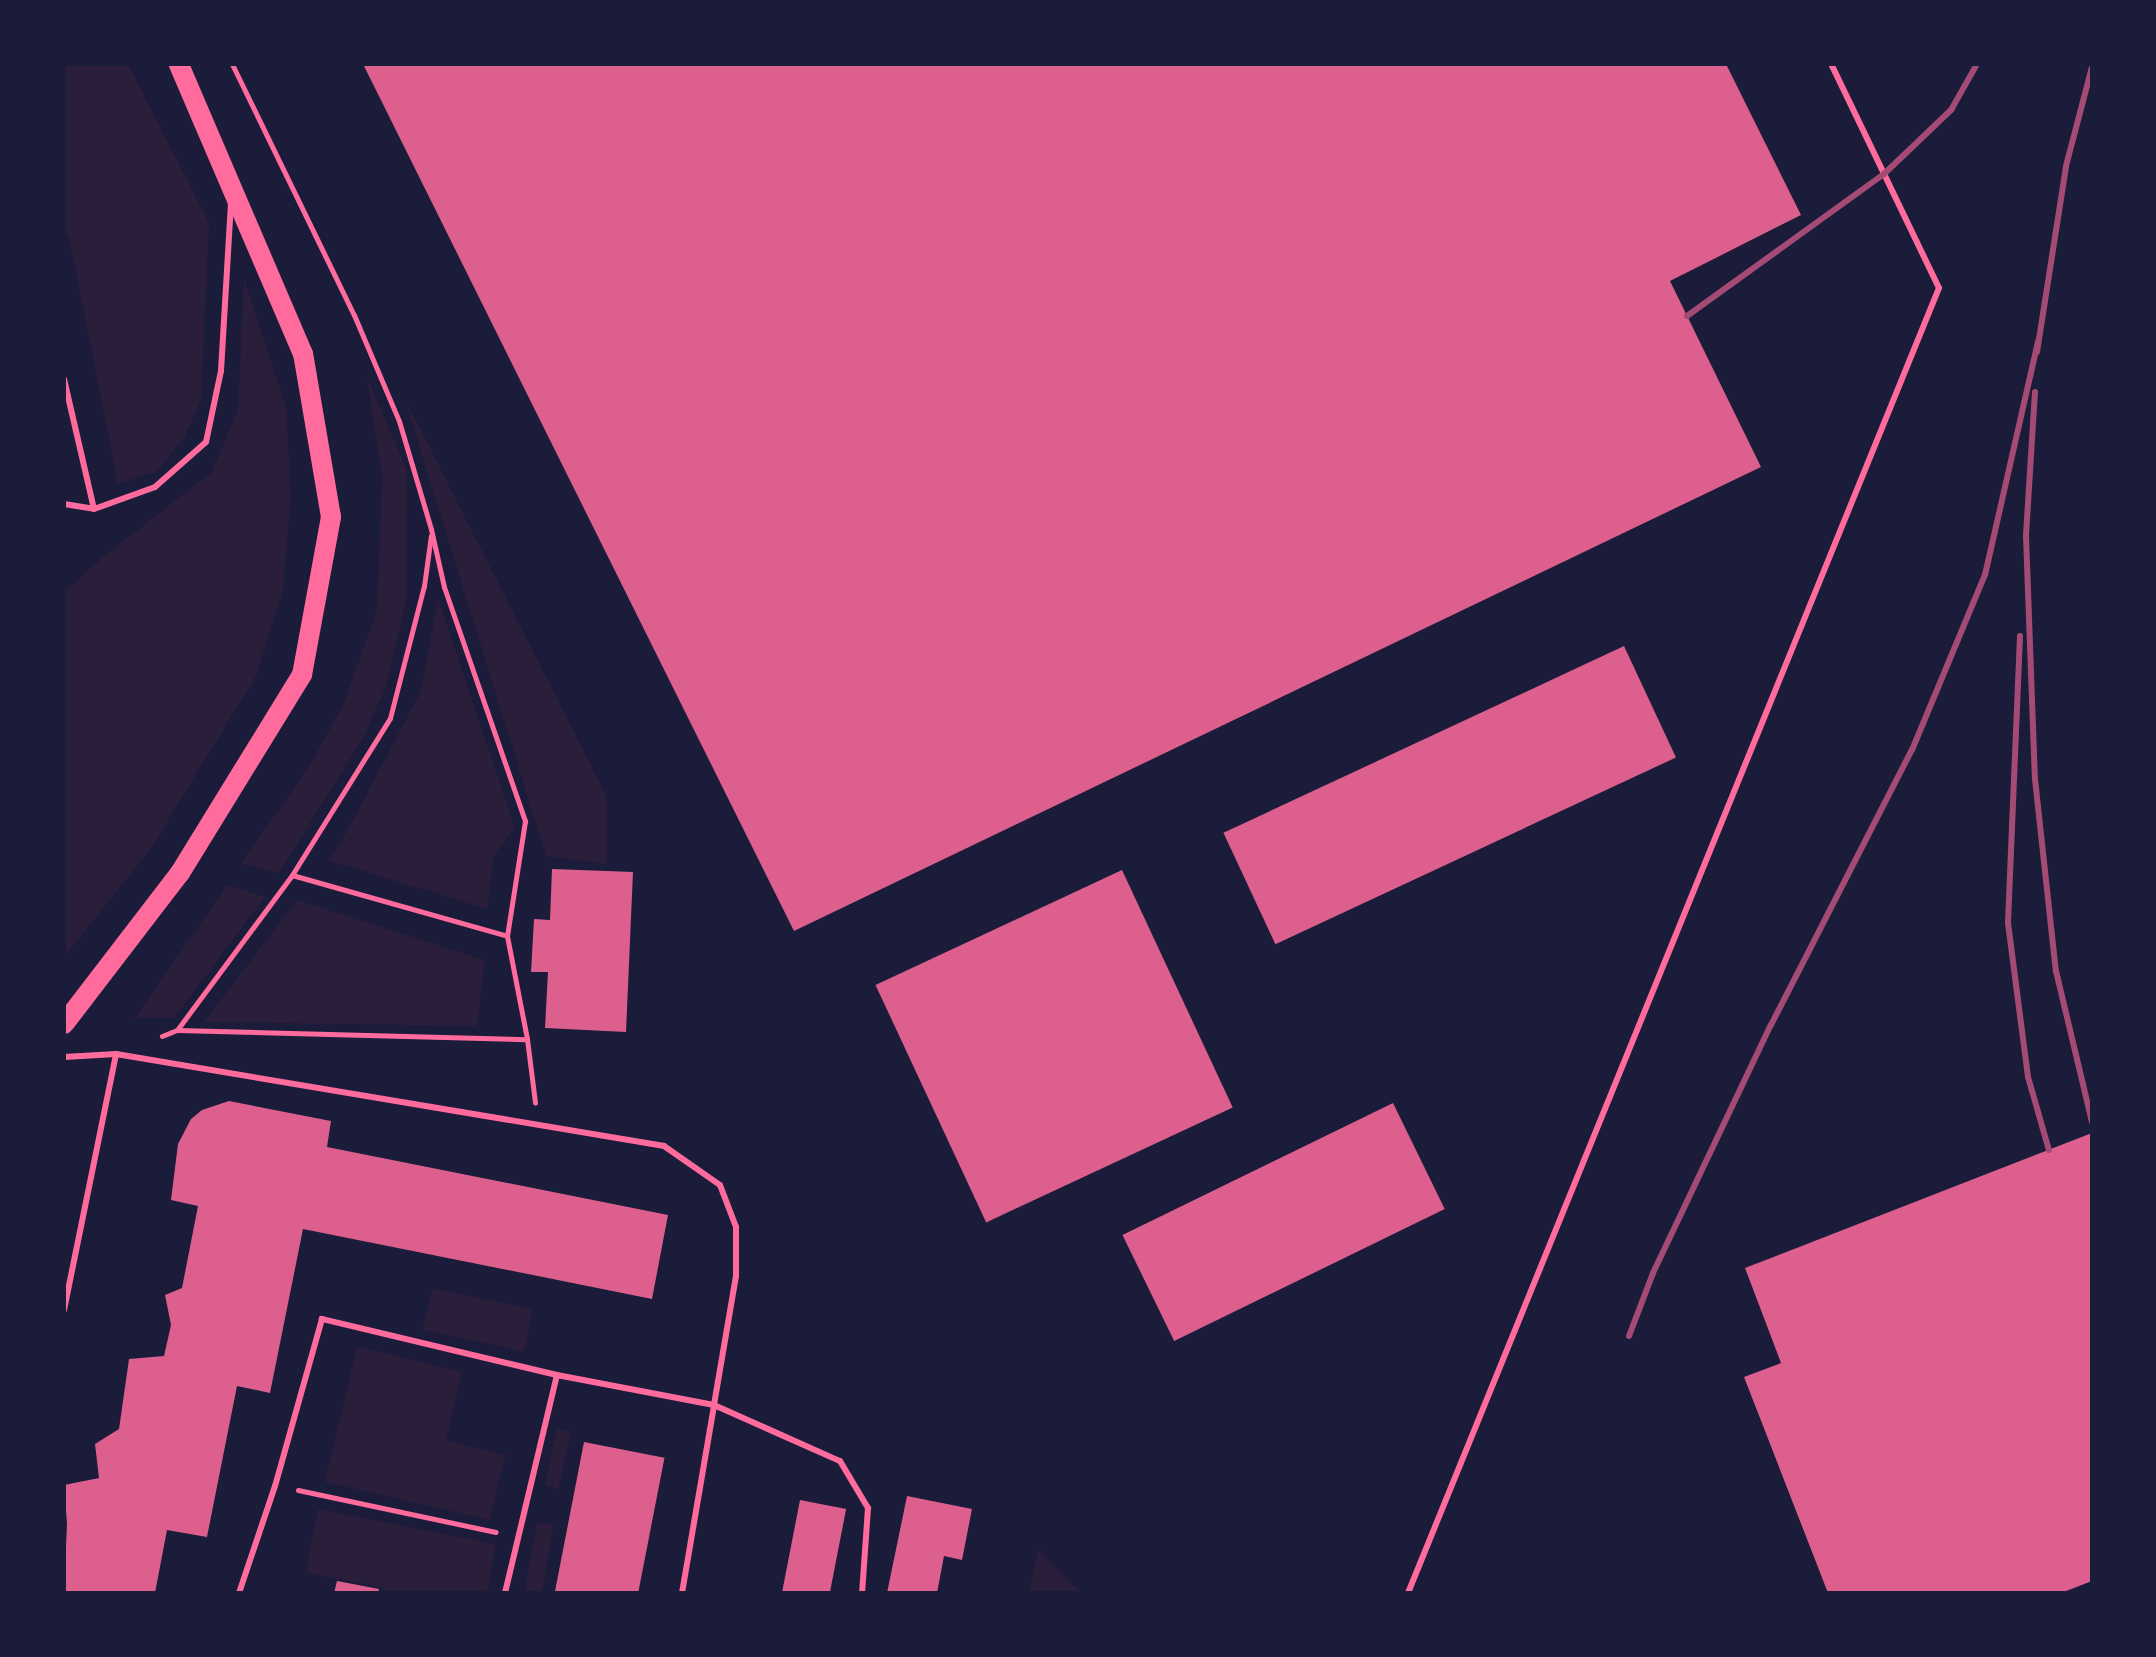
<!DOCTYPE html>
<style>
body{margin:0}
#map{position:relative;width:2156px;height:1657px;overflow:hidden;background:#1b1b3a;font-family:"Nunito Sans",sans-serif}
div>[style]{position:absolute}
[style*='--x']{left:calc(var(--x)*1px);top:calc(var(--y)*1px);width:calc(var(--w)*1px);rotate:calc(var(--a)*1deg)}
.green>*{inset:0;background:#2a1e3b;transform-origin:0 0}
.building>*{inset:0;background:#dd5f8e;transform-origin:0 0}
.path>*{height:5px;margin:-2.5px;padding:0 2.5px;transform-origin:2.5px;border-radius:2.5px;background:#ff6b9d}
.service>*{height:6px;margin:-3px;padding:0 3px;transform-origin:3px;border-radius:3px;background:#ff6b9d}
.primary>*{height:20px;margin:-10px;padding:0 10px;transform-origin:10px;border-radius:10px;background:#ff6b9d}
.rail>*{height:6px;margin:-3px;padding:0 3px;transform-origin:3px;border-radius:3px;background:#a44b75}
span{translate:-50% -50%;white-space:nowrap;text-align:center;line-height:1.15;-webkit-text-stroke:6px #1b1b3a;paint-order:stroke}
.frame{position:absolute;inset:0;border:66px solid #1b1b3a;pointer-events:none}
</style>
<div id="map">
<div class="green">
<div style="clip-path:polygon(64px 64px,128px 64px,209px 223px,201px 400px,184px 438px,157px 471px,118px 484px,69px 235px,64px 232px)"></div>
<div style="clip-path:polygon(244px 279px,286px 407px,291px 498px,283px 590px,256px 676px,151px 848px,64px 957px,64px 592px,104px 556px,211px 473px,238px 410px)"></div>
<div style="clip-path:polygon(367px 377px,407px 471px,406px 601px,386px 687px,363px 738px,279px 873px,241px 863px,309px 767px,343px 705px,377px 611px,382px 476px)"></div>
<div style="clip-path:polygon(404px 397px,606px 795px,607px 864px,546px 856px)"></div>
<div style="clip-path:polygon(438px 598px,515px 828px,494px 855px,487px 909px,328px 860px,349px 828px,421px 691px)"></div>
<div style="clip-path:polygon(227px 885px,265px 897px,174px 1018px,135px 1018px)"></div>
<div style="clip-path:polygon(297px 900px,485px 960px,477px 1026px,204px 1022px)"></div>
<div style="left:432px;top:1288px;width:103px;height:43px;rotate:12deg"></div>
<div style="clip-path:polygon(357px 1347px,462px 1372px,446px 1441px,505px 1455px,490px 1520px,325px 1482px)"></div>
<div style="left:557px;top:1429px;width:14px;height:58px;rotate:12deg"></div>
<div style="clip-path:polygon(318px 1509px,496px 1544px,487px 1593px,384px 1593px,384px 1588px,306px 1572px)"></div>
<div style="left:537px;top:1522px;width:17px;height:73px;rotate:10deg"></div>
<div style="clip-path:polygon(1038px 1549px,1081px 1593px,1029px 1593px)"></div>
</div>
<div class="building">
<div style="clip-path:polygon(363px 64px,1726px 64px,1801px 215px,1670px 281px,1761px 467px,794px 931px)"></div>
<div style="left:1624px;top:646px;width:123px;height:442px;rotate:65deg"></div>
<div style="clip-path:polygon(552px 869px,633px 872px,626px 1032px,545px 1028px,548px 972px,531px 972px,534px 919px,550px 920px)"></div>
<div style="left:1122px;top:870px;width:262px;height:272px;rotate:65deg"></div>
<div style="clip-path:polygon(229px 1101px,331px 1121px,327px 1147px,668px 1215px,652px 1299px,303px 1229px,270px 1393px,237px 1386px,207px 1537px,167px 1530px,155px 1593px,64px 1593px,67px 1524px,64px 1485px,99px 1478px,95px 1444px,119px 1429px,129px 1359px,164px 1356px,171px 1325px,165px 1295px,182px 1288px,198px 1206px,171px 1200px,178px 1144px,191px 1119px,202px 1110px)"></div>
<div style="left:1393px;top:1103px;width:118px;height:301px;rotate:64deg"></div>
<div style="clip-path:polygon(2092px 1133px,2092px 1581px,2061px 1593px,1828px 1593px,1744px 1377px,1781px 1363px,1745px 1268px)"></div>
<div style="left:584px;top:1442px;width:82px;height:154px;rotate:11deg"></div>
<div style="clip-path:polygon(907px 1496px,972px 1509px,962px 1560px,944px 1556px,937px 1593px,887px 1593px)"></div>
<div style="left:800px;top:1500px;width:47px;height:95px;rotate:11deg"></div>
<div style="clip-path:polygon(337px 1581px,379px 1589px,378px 1593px,334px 1593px)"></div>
</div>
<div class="path">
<div style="--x:232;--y:64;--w:279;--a:64.1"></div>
<div style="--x:354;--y:315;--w:115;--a:67"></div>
<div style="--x:399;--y:421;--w:113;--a:73.5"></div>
<div style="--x:431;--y:529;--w:59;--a:77.4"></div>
<div style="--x:444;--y:587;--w:248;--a:70.9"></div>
<div style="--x:525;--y:821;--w:116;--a:98.9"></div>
<div style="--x:507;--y:936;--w:105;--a:79"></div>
<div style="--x:527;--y:1039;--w:64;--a:82.8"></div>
<div style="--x:292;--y:875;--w:223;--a:15.8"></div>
<div style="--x:177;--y:1030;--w:350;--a:1.5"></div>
<div style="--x:162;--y:1036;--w:16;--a:-22"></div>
<div style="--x:177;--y:1030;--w:193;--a:-53.4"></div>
<div style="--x:292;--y:875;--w:185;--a:-58"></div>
<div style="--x:390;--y:718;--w:136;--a:-75.6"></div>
<div style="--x:424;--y:586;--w:51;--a:-82.2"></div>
<div style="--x:298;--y:1490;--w:202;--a:12"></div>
</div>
<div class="service">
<div style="--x:64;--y:379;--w:133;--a:77"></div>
<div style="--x:64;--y:504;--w:30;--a:9"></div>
<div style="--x:94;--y:509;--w:65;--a:-19.8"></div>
<div style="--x:155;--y:487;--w:68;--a:-41.4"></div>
<div style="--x:206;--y:442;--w:73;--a:-78.1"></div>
<div style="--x:221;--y:371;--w:170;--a:-86.6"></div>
<div style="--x:64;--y:1057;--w:52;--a:-3.3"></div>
<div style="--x:116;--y:1054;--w:556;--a:9.53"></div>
<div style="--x:664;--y:1146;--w:68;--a:34.9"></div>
<div style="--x:720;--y:1185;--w:45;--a:69.1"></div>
<div style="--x:736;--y:1227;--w:49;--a:90"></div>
<div style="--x:736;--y:1276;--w:131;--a:99.7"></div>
<div style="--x:714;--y:1405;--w:160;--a:-169.2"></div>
<div style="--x:557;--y:1375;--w:242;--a:-166.6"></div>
<div style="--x:322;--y:1319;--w:173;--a:105.7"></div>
<div style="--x:275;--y:1486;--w:113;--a:108.6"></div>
<div style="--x:64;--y:1310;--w:261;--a:-78.5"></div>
<div style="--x:505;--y:1593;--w:224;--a:-76.6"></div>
<div style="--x:682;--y:1593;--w:191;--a:-80.3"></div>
<div style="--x:714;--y:1405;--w:138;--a:24"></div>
<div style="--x:840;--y:1461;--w:55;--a:59.2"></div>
<div style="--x:868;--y:1508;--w:85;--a:94"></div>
<div style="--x:1408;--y:1593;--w:1409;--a:-67.86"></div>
<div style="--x:1939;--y:288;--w:249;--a:-115.7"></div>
</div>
<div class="primary">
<div style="--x:64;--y:1024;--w:190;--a:-52.5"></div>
<div style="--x:180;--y:873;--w:233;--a:-58.4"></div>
<div style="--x:302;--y:675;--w:161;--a:-79.6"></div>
<div style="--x:331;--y:517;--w:165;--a:-99.7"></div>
<div style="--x:303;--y:354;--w:315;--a:-113.2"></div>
</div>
<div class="rail">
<div style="--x:1687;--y:316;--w:243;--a:-35.8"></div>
<div style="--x:1884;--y:174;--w:93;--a:-43.7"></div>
<div style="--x:1951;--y:110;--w:53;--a:-60.5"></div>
<div style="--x:2037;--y:352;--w:188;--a:-81.1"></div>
<div style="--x:2066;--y:166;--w:102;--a:-75.3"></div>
<div style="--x:2035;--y:392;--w:144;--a:93.6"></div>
<div style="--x:2026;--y:536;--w:243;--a:87.9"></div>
<div style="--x:2035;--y:779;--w:193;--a:83.8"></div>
<div style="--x:2056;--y:971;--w:155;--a:76.6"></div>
<div style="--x:2020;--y:636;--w:287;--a:92.4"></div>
<div style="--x:2008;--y:923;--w:155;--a:82.6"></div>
<div style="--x:2028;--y:1077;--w:76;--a:74"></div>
<div style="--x:1629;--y:1336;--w:67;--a:-69.1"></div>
<div style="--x:1653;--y:1273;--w:275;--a:-64.6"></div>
<div style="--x:1771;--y:1025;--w:309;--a:-62.9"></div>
<div style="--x:1912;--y:750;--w:190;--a:-67.4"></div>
<div style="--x:1985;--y:575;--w:240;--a:-77.2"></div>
</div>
<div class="frame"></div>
</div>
